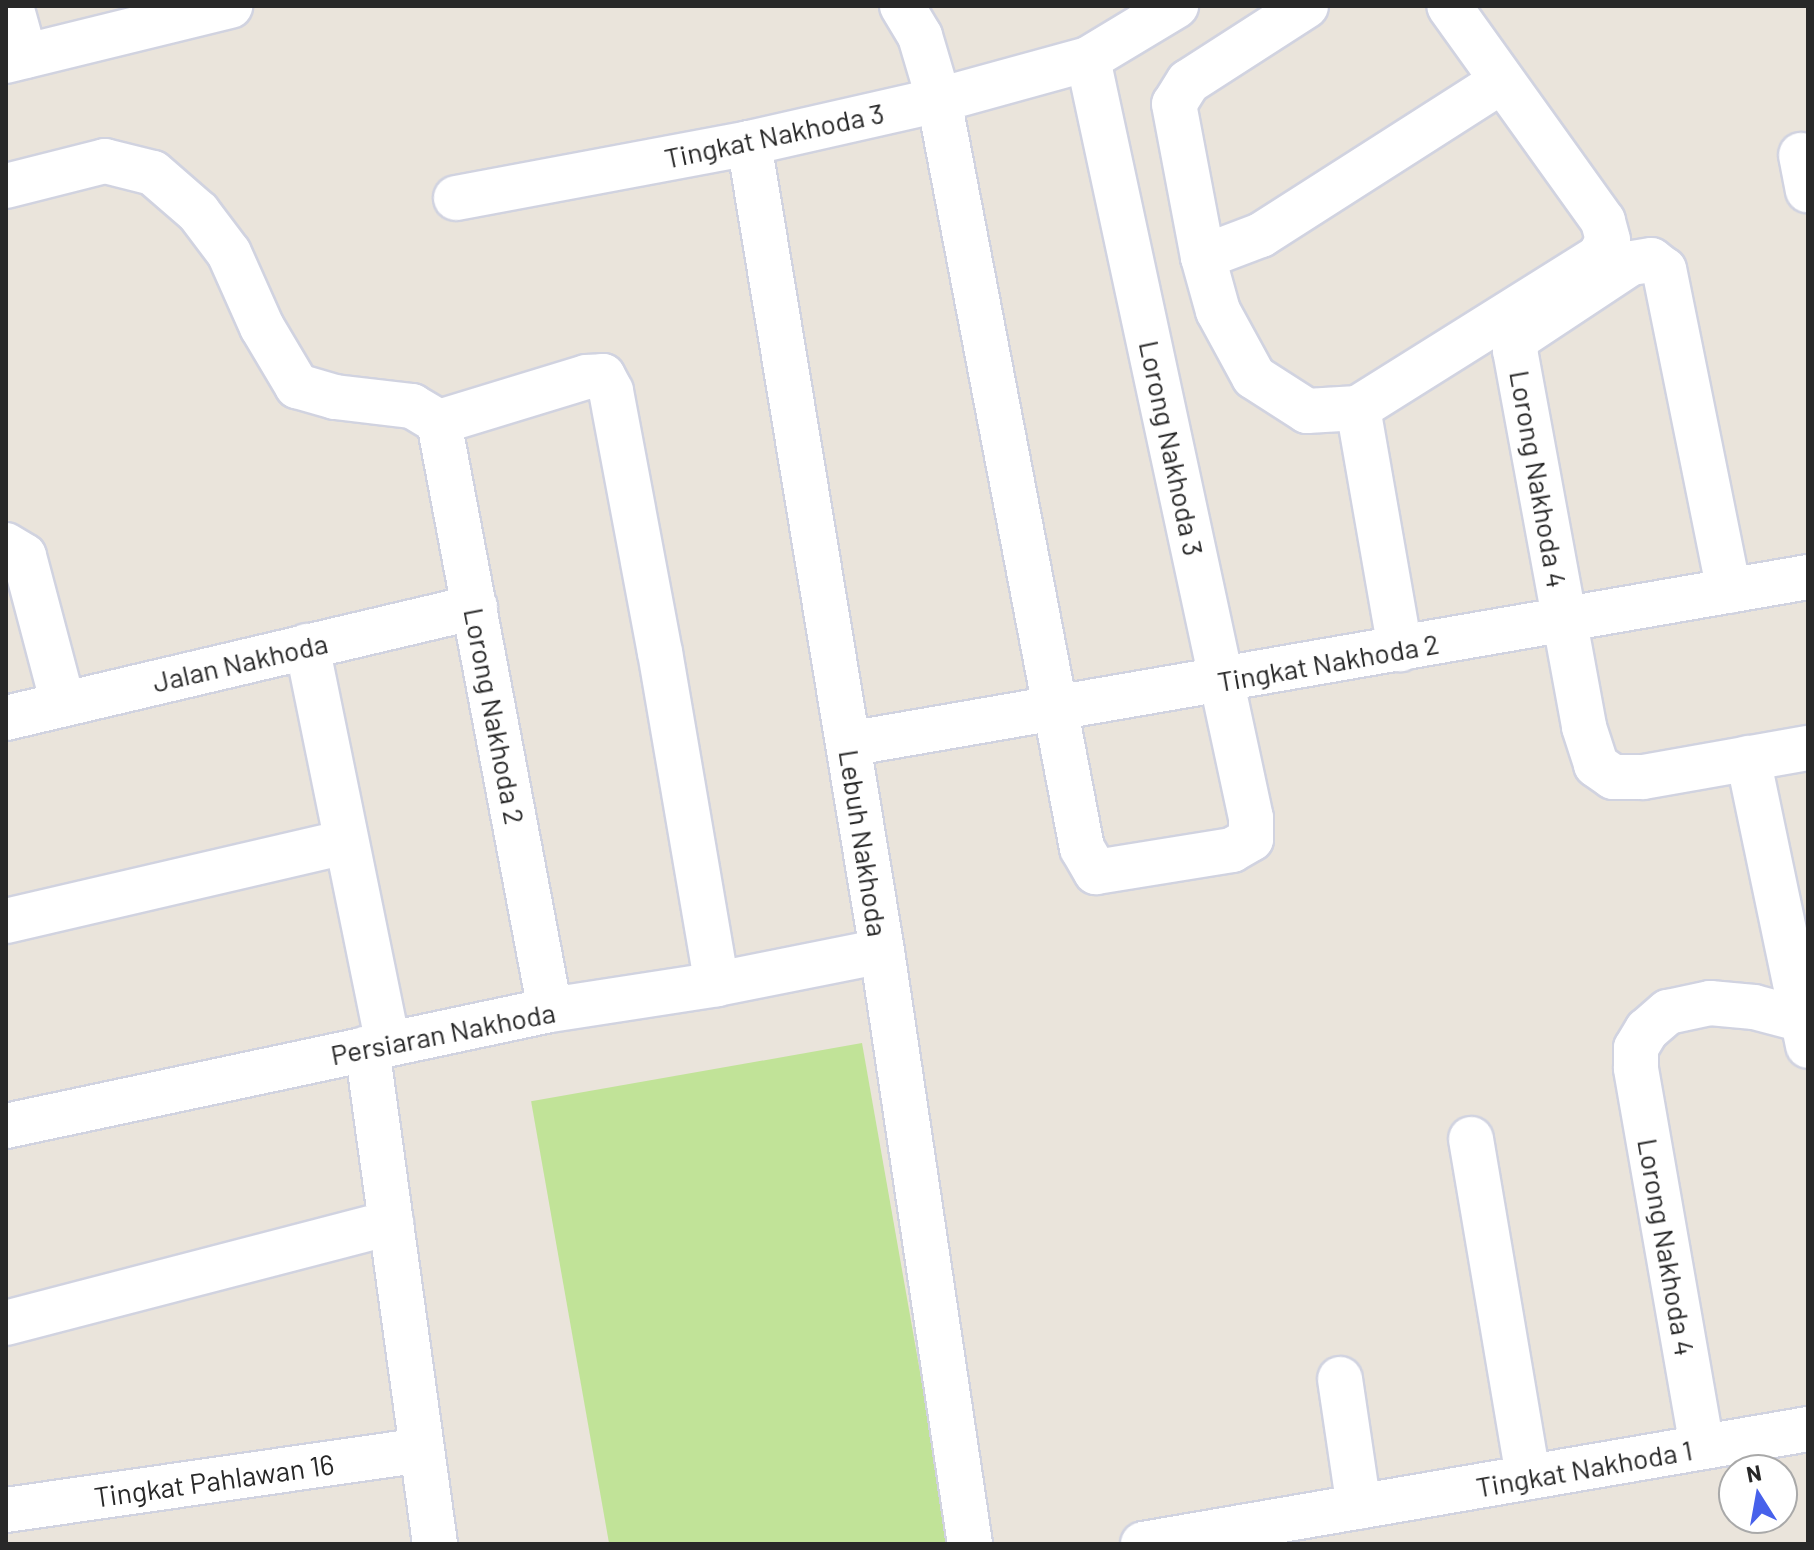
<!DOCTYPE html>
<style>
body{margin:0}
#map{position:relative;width:1814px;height:1550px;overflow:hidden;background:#eae4db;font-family:Barlow,sans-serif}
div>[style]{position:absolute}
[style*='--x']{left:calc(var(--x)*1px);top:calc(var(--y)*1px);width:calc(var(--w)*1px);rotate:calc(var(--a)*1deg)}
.pitch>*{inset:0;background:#c1e398;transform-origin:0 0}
.roads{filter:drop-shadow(2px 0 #d1d3e0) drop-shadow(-2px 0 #d1d3e0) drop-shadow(0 2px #d1d3e0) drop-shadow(0 -2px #d1d3e0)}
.minor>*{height:44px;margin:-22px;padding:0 22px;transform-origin:22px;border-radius:22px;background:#fff}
span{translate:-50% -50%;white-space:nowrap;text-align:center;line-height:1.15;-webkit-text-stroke:6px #fff;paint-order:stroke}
.street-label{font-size:28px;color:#282828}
.frame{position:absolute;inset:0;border:8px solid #282828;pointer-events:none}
.north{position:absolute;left:1718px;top:1454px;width:80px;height:80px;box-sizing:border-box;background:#fff;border:2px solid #a9a9a9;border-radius:50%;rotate:349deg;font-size:22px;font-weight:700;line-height:32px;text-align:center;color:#282828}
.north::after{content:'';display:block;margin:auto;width:28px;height:36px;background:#4761eb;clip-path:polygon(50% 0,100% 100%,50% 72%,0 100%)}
</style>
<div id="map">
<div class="pitch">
<div style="left:862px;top:1043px;width:508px;height:336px;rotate:80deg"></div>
</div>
<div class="roads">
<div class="minor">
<div style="--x:11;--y:6;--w:52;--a:74.4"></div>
<div style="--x:902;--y:6;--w:35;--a:59"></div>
<div style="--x:920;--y:36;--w:67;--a:73.5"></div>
<div style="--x:939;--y:100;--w:762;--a:79.18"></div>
<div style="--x:1082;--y:848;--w:28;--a:60"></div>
<div style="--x:1096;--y:872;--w:138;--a:-9.2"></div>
<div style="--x:1232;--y:850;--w:22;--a:-30"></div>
<div style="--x:1251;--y:839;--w:21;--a:-90"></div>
<div style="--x:1251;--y:818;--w:776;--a:-102.12"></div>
<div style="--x:1306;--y:6;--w:140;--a:147.2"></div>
<div style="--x:1188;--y:82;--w:26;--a:122"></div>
<div style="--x:1174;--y:104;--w:156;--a:79.3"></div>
<div style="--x:1203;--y:257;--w:56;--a:74.5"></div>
<div style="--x:1218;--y:311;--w:75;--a:61.4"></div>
<div style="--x:1254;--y:377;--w:63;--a:32.7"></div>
<div style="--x:1307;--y:411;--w:51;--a:-3.4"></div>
<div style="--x:1358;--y:408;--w:284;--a:-32.1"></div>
<div style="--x:1599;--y:257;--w:19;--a:-62"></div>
<div style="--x:1608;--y:240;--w:20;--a:-105"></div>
<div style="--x:1603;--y:221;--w:264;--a:-125.6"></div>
<div style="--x:6;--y:61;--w:231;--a:-13.8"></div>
<div style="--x:749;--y:143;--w:819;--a:80.65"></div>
<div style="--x:882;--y:951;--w:599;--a:81.56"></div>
<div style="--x:1801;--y:155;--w:36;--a:79"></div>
<div style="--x:6;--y:186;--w:102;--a:-14.2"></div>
<div style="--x:105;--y:161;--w:49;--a:14"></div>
<div style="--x:153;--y:173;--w:60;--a:40.9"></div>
<div style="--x:198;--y:212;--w:51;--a:52.9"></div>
<div style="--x:229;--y:253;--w:81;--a:66"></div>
<div style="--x:262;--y:327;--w:69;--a:59.3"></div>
<div style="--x:297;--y:386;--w:40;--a:16"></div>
<div style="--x:335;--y:397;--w:78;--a:6.7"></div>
<div style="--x:412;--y:406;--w:31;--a:31"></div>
<div style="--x:439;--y:422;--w:154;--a:-17"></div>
<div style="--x:586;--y:377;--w:17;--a:-3"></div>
<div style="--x:603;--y:376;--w:17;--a:62"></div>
<div style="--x:611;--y:391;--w:266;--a:79.4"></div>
<div style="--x:660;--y:652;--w:337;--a:80.3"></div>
<div style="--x:456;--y:198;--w:298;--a:-10.6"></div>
<div style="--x:749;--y:143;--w:195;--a:-12.8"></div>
<div style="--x:939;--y:100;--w:155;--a:-15.4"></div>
<div style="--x:1088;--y:59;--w:103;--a:-31.1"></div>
<div style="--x:1203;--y:257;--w:62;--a:-20.8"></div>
<div style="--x:1261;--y:235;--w:286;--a:-32.6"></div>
<div style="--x:1358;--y:408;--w:245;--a:80.1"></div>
<div style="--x:439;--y:422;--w:598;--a:79.31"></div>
<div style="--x:6;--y:545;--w:21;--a:31"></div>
<div style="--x:24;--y:556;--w:153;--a:75.2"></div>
<div style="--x:1729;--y:591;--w:328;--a:-101.4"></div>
<div style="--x:1664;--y:270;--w:16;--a:-142"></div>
<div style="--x:1651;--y:260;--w:20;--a:171"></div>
<div style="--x:1631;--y:263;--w:134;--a:146.5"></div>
<div style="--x:1519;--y:337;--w:14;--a:107"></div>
<div style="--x:1515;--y:350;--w:383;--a:79.6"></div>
<div style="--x:1584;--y:727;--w:40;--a:72"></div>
<div style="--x:1596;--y:765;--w:21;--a:35"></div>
<div style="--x:1613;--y:777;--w:30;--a:0"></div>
<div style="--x:1643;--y:777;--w:168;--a:-10"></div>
<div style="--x:307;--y:646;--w:406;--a:78.5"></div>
<div style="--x:6;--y:718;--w:482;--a:-13.3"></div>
<div style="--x:848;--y:744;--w:974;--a:-9.87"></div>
<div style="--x:1748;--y:758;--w:294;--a:78.2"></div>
<div style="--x:6;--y:921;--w:348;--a:-13.1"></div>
<div style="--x:367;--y:1048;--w:501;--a:82.19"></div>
<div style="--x:6;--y:1126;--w:556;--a:-12.04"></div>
<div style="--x:550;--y:1010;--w:169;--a:-8.8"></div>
<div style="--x:717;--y:984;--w:168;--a:-11.3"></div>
<div style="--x:1471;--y:1139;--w:343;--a:80.4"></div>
<div style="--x:6;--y:1323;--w:398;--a:-14.6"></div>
<div style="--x:1340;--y:1379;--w:129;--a:81.6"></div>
<div style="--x:1702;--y:1447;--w:385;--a:-99.9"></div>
<div style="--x:1636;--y:1068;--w:20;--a:-90"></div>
<div style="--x:1636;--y:1048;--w:21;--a:-59"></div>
<div style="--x:1647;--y:1030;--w:28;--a:-41"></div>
<div style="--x:1668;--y:1012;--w:43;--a:-12.1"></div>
<div style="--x:1710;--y:1003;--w:44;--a:5.2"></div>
<div style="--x:1754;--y:1007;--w:51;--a:14.9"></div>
<div style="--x:6;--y:1510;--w:420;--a:-8.2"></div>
<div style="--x:1143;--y:1544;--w:675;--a:-9.81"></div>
</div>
</div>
<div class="street-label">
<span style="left:774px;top:135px;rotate:-12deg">Tingkat Nakhoda 3</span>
<span style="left:1172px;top:448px;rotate:78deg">Lorong Nakhoda 3</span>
<span style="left:1539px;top:479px;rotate:80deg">Lorong Nakhoda 4</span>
<span style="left:240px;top:662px;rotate:-13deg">Jalan Nakhoda</span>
<span style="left:1328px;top:662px;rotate:-10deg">Tingkat Nakhoda 2</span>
<span style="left:495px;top:716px;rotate:79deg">Lorong Nakhoda 2</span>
<span style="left:864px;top:843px;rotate:81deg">Lebuh Nakhoda</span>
<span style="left:443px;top:1033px;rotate:-11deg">Persiaran Nakhoda</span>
<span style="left:1667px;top:1247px;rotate:80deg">Lorong Nakhoda 4</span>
<span style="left:1584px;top:1468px;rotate:-10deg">Tingkat Nakhoda 1</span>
<span style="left:214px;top:1480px;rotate:-8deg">Tingkat Pahlawan 16</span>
</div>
<div class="frame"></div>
<div class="north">N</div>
</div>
